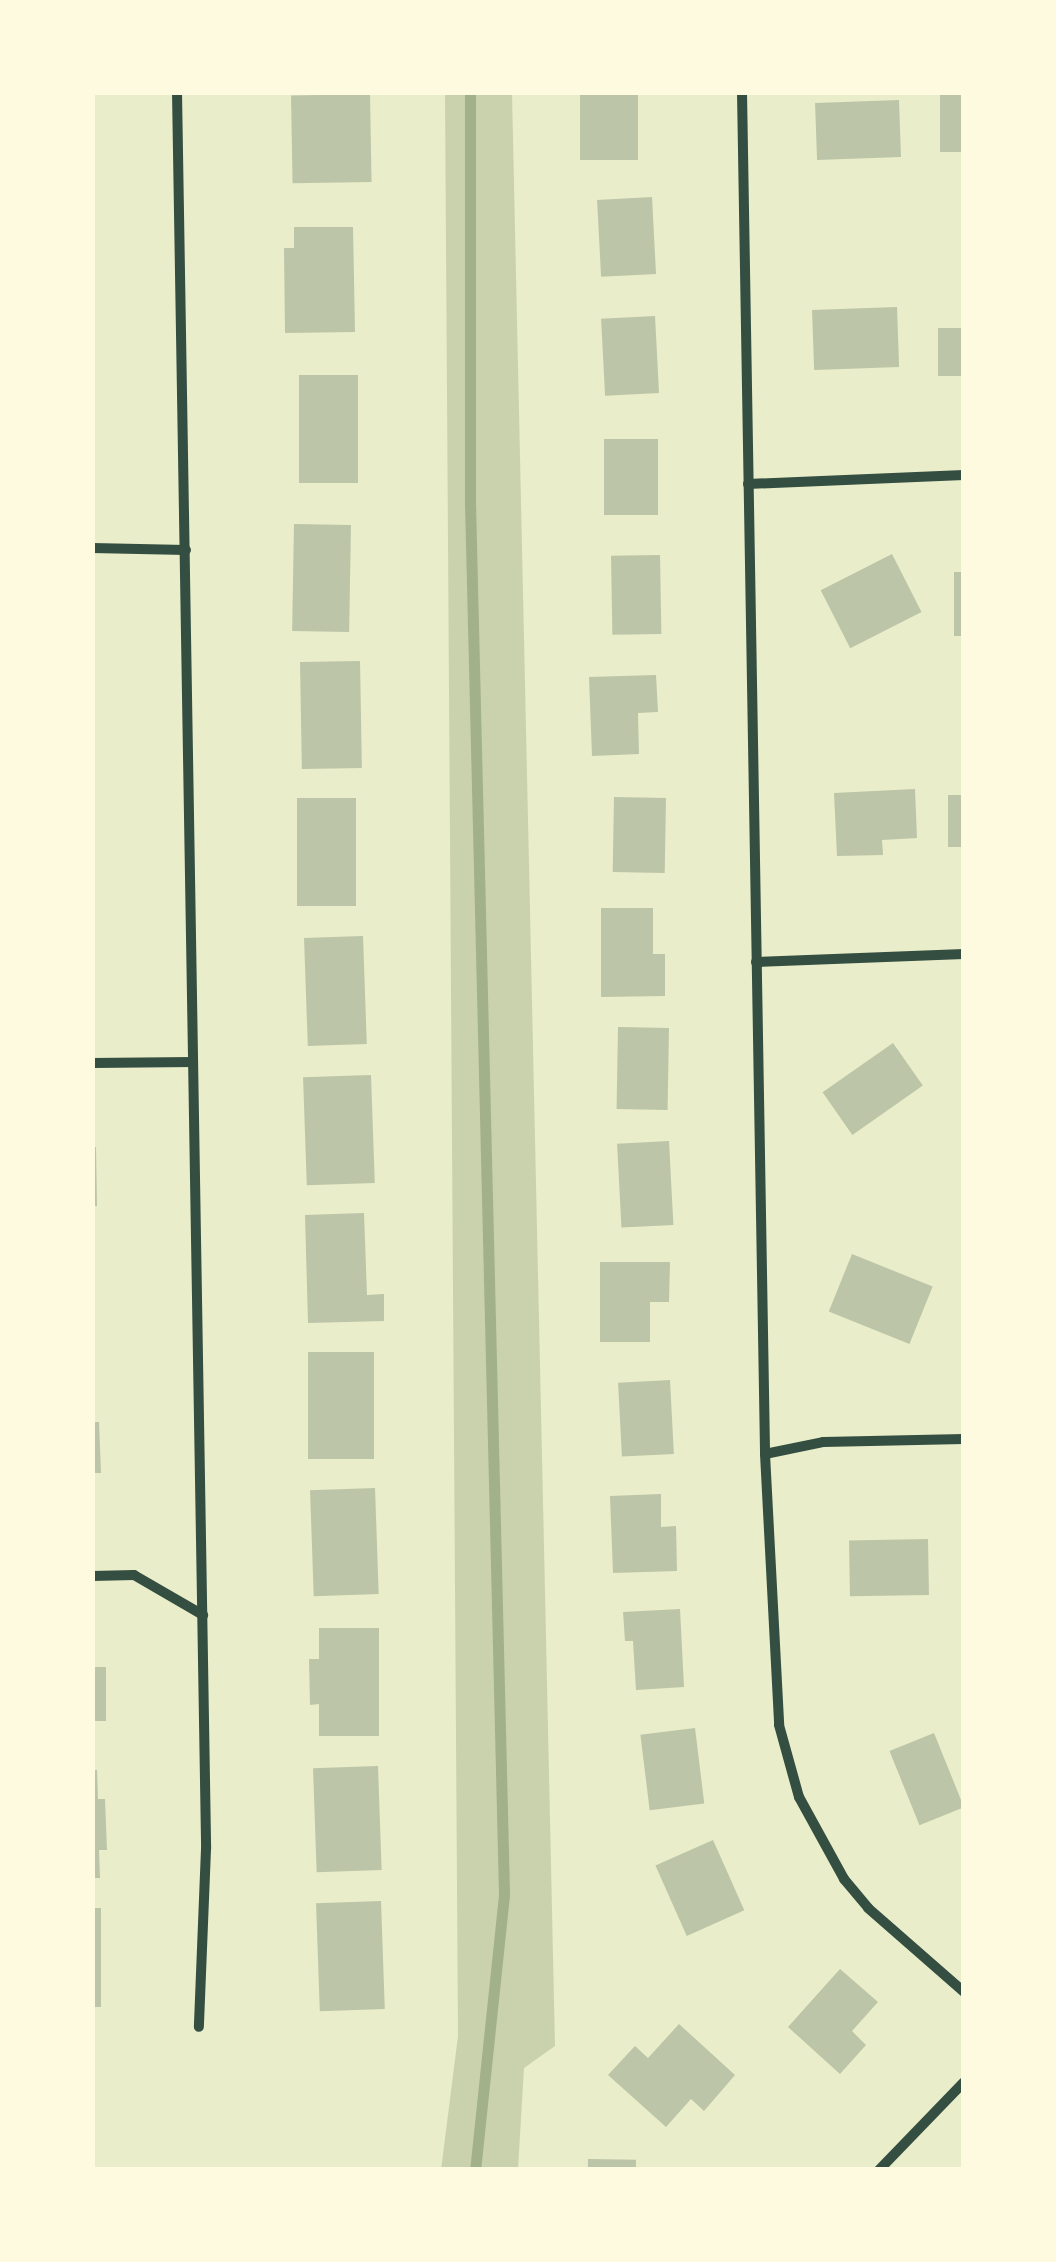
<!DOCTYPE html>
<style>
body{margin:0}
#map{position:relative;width:1056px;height:2262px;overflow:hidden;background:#e9edc9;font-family:"Work Sans",sans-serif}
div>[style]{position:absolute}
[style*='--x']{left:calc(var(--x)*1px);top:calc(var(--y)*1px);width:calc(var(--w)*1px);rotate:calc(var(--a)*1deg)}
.green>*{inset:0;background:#cad2ad}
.stream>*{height:11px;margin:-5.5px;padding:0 5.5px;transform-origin:5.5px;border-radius:5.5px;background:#a3b18a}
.building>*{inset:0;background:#bcc5a7;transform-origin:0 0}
.minor>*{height:10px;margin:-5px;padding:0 5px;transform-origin:5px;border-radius:5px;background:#344e41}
span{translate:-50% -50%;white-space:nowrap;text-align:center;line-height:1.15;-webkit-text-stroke:8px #fefae0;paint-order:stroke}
.frame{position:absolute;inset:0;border:95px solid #fefae0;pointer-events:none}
</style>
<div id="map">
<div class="green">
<div style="clip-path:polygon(512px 93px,555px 2046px,524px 2068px,518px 2169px,441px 2170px,458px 2036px,445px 93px)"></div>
</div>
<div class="stream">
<div style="--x:470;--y:92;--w:410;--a:90"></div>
<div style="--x:470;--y:502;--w:1393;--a:88.6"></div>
<div style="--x:504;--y:1895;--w:277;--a:96"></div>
</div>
<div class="building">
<div style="left:580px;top:92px;width:58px;height:68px"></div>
<div style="left:940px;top:92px;width:24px;height:60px"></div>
<div style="left:370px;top:94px;width:88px;height:79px;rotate:89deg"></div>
<div style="left:899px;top:100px;width:57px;height:84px;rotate:88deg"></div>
<div style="left:652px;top:197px;width:77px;height:55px;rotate:87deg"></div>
<div style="clip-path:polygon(294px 227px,353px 227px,355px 332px,285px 333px,284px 248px,294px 248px)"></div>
<div style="left:897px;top:307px;width:60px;height:85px;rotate:88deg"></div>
<div style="left:655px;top:316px;width:77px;height:54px;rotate:87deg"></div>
<div style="left:964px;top:328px;width:48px;height:26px;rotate:90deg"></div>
<div style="left:299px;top:375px;width:59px;height:108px"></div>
<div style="left:604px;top:439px;width:54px;height:76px"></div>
<div style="left:294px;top:524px;width:57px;height:107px;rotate:1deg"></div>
<div style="left:892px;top:554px;width:65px;height:80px;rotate:63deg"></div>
<div style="left:660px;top:555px;width:79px;height:49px;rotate:89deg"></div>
<div style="left:954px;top:572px;width:10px;height:64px"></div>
<div style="left:360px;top:661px;width:107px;height:60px;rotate:89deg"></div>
<div style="clip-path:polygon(656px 675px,658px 712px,638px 713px,639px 754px,592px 756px,589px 677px)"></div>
<div style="clip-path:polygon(915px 789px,917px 838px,882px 840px,883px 855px,837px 856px,834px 793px)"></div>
<div style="left:948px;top:795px;width:16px;height:52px"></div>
<div style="left:614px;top:797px;width:52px;height:75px;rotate:1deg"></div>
<div style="left:297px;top:798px;width:59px;height:108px"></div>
<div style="clip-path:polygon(601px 908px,653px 908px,653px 954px,665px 954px,665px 996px,601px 997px)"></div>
<div style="left:363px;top:936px;width:108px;height:59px;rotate:88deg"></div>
<div style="left:618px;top:1027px;width:51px;height:82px;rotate:1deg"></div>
<div style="left:893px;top:1043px;width:52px;height:86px;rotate:55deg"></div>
<div style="left:371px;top:1075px;width:108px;height:68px;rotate:88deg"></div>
<div style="left:669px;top:1141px;width:84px;height:52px;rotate:87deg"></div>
<div style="clip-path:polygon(92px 1147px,96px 1147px,97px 1206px,92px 1206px)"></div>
<div style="clip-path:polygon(364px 1213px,367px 1295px,384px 1294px,384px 1321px,308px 1323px,305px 1215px)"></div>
<div style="left:852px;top:1254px;width:87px;height:62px;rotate:22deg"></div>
<div style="clip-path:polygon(600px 1262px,670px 1262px,669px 1302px,650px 1302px,650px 1342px,600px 1342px)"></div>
<div style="left:308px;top:1352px;width:66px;height:107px"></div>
<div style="left:670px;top:1380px;width:74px;height:52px;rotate:87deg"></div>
<div style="clip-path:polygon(92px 1422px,99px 1422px,101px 1473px,92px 1473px)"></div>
<div style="left:375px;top:1488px;width:106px;height:65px;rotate:88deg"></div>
<div style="clip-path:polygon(661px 1494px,661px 1527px,676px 1526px,677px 1571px,613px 1573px,610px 1496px)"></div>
<div style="left:928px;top:1539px;width:56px;height:79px;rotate:89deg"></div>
<div style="clip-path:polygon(680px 1609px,684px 1687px,636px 1690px,633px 1641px,625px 1641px,623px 1612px)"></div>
<div style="clip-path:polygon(319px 1628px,379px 1628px,379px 1736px,319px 1736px,319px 1704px,310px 1705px,309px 1659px,319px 1659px)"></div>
<div style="left:92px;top:1667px;width:14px;height:54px"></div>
<div style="left:695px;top:1728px;width:76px;height:55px;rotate:83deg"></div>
<div style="left:934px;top:1733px;width:80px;height:48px;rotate:68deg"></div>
<div style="left:378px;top:1766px;width:104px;height:65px;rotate:88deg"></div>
<div style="clip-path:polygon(92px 1770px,97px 1770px,98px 1799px,105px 1799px,107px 1850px,99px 1850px,100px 1878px,92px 1878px)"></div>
<div style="left:713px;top:1840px;width:77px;height:63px;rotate:66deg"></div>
<div style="left:381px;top:1901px;width:108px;height:65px;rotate:88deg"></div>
<div style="left:92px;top:1908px;width:9px;height:99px"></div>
<div style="clip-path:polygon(840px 1969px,878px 2002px,852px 2031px,866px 2045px,840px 2074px,788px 2027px)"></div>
<div style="clip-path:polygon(679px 2024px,735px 2075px,704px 2111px,691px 2099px,666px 2127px,608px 2075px,635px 2046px,648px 2058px)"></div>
<div style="left:588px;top:2159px;width:48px;height:11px;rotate:1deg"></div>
</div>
<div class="minor">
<div style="--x:177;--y:92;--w:1757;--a:89.05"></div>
<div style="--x:206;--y:1849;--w:178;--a:92.3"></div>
<div style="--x:742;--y:92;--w:1362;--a:89.03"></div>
<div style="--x:765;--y:1454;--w:271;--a:87"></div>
<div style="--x:779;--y:1725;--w:75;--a:74.5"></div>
<div style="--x:799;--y:1797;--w:94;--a:61.2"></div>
<div style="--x:844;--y:1879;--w:38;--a:50"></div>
<div style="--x:868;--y:1908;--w:128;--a:41.2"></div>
<div style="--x:748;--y:484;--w:216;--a:-2.4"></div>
<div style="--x:92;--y:548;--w:94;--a:1.2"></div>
<div style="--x:756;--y:962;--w:208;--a:-2.2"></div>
<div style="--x:92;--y:1063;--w:101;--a:-0.6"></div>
<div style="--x:765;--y:1454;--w:59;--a:-11.7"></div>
<div style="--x:823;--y:1442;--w:141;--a:-1.2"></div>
<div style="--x:92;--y:1576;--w:42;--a:-1.4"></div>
<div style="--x:134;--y:1575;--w:80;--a:30.1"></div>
<div style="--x:879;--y:2170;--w:122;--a:-46"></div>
</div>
<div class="frame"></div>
</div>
